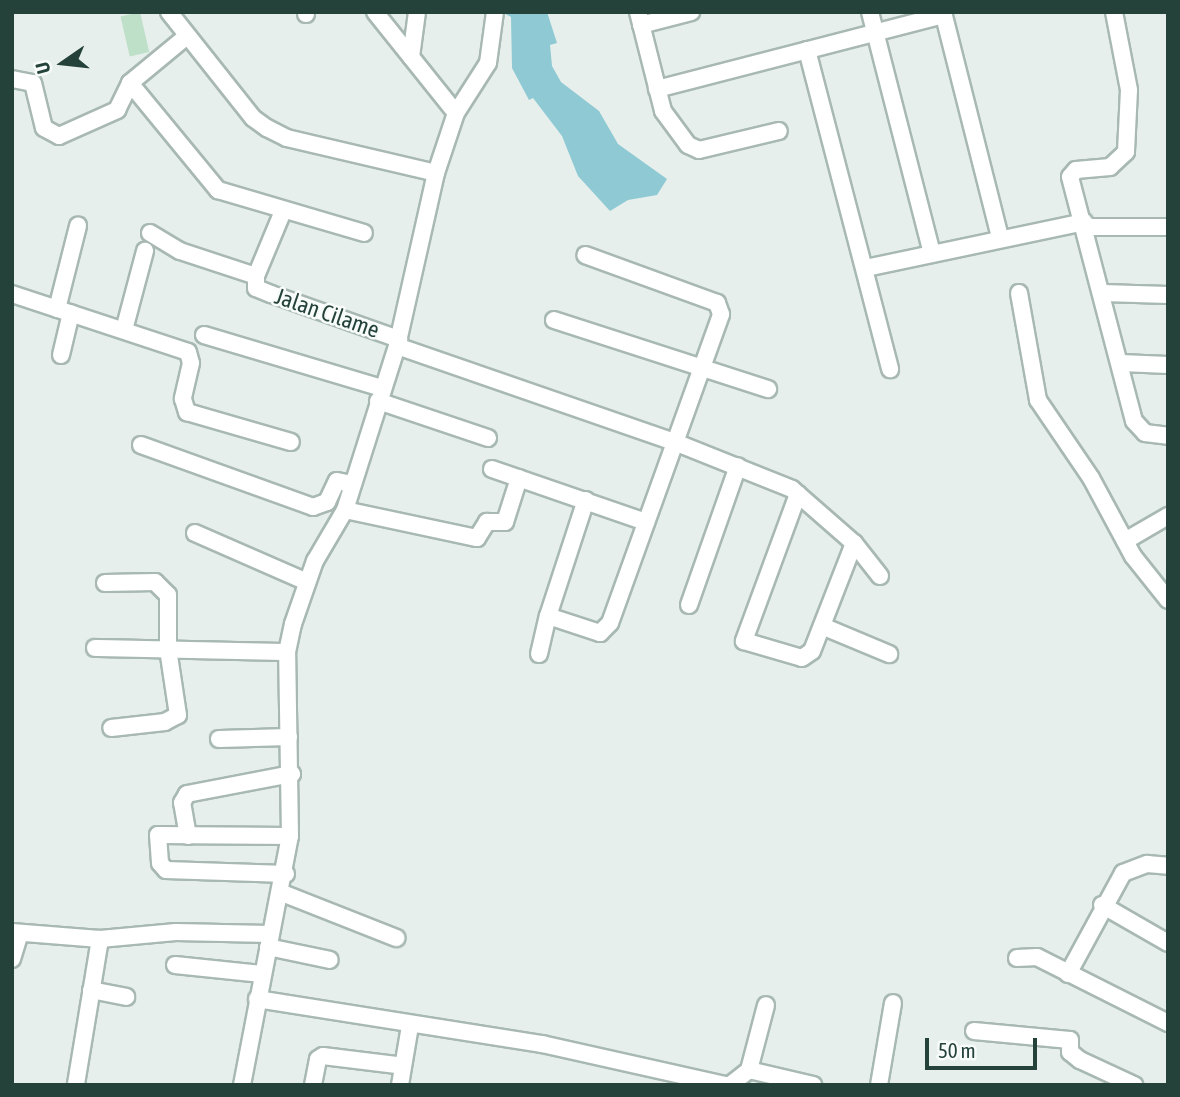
<!DOCTYPE html>
<style>
body{margin:0}
#map{position:relative;width:1180px;height:1097px;overflow:hidden;background:#e6efeb;font-family:"Asap Condensed",sans-serif}
div>[style]{position:absolute}
[style*='--x']{left:calc(var(--x)*1px);top:calc(var(--y)*1px);width:calc(var(--w)*1px);rotate:calc(var(--a)*1deg)}
.green>*{inset:0;background:#bfe0c8;transform-origin:0 0}
.water>*{inset:0;background:#8ec9d4}
.roads{filter:drop-shadow(2px 0 #a8b8b2) drop-shadow(-2px 0 #a8b8b2) drop-shadow(0 2px #a8b8b2) drop-shadow(0 -2px #a8b8b2)}
.minor>*{height:16px;margin:-8px;padding:0 8px;transform-origin:8px;border-radius:8px;background:#fff}
span{translate:-50% -50%;white-space:nowrap;text-align:center;line-height:1.15;-webkit-text-stroke:5px #f7fbf9;paint-order:stroke}
.street-label{font-size:23px;color:#24423a}
.frame{position:absolute;inset:0;border:14px solid #24423a;pointer-events:none}
.north{position:absolute;left:28px;top:28px;width:70px;height:70px;-webkit-text-stroke:5px #f7fbf9;paint-order:stroke;rotate:256deg;font-size:19px;font-weight:700;line-height:28px;text-align:center;color:#24423a}
.north::after{content:'';display:block;margin:auto;width:24px;height:32px;background:#24423a;clip-path:polygon(50% 0,100% 100%,50% 72%,0 100%)}
.scale{position:absolute;left:925px;top:1038px;width:112px;height:32px;box-sizing:border-box;border:4px solid #24423a;border-top:0;padding-left:9px;font-size:21px;line-height:24px;white-space:nowrap;color:#24423a;-webkit-text-stroke:5px #f7fbf9;paint-order:stroke}
</style>
<div id="map">
<div class="green">
<div style="left:140px;top:12px;width:41px;height:20px;rotate:77deg"></div>
</div>
<div class="water">
<div style="clip-path:polygon(502px 12px,547px 12px,557px 43px,550px 45px,552px 66px,561px 82px,599px 111px,618px 144px,667px 179px,657px 195px,628px 200px,610px 211px,578px 176px,562px 136px,533px 98px,529px 100px,512px 68px,511px 17px)"></div>
</div>
<div class="roads">
<div class="minor">
<div style="--x:169;--y:12;--w:135;--a:51.6"></div>
<div style="--x:253;--y:118;--w:17;--a:36"></div>
<div style="--x:267;--y:128;--w:22;--a:27"></div>
<div style="--x:287;--y:138;--w:153;--a:13.2"></div>
<div style="--x:375;--y:12;--w:129;--a:51.3"></div>
<div style="--x:638;--y:12;--w:102;--a:75.8"></div>
<div style="--x:663;--y:111;--w:42;--a:53.7"></div>
<div style="--x:688;--y:145;--w:12;--a:24"></div>
<div style="--x:699;--y:150;--w:82;--a:-13.4"></div>
<div style="--x:870;--y:12;--w:249;--a:75.6"></div>
<div style="--x:943;--y:12;--w:232;--a:75.8"></div>
<div style="--x:1114;--y:12;--w:79;--a:79.1"></div>
<div style="--x:1129;--y:90;--w:62;--a:92.8"></div>
<div style="--x:1126;--y:152;--w:22;--a:137"></div>
<div style="--x:1110;--y:167;--w:34;--a:175"></div>
<div style="--x:1076;--y:170;--w:9;--a:131"></div>
<div style="--x:1070;--y:177;--w:252;--a:75.3"></div>
<div style="--x:1134;--y:421;--w:16;--a:47"></div>
<div style="--x:1145;--y:433;--w:23;--a:7"></div>
<div style="--x:306;--y:14;--w:2;--a:-90"></div>
<div style="--x:641;--y:25;--w:52;--a:-14.6"></div>
<div style="--x:807;--y:50;--w:330;--a:75.4"></div>
<div style="--x:411;--y:57;--w:45;--a:-82.4"></div>
<div style="--x:12;--y:79;--w:21;--a:11"></div>
<div style="--x:33;--y:83;--w:46;--a:76.3"></div>
<div style="--x:44;--y:128;--w:17;--a:28"></div>
<div style="--x:59;--y:136;--w:64;--a:-24.1"></div>
<div style="--x:117;--y:110;--w:30;--a:-64"></div>
<div style="--x:130;--y:83;--w:74;--a:-39.5"></div>
<div style="--x:130;--y:83;--w:139;--a:50.6"></div>
<div style="--x:218;--y:190;--w:152;--a:16.4"></div>
<div style="--x:657;--y:89;--w:295;--a:-14.5"></div>
<div style="--x:1086;--y:227;--w:82;--a:0"></div>
<div style="--x:150;--y:233;--w:35;--a:31"></div>
<div style="--x:180;--y:251;--w:80;--a:18.2"></div>
<div style="--x:256;--y:276;--w:12;--a:90"></div>
<div style="--x:256;--y:288;--w:16;--a:22"></div>
<div style="--x:271;--y:294;--w:136;--a:19.4"></div>
<div style="--x:866;--y:268;--w:223;--a:-11.9"></div>
<div style="--x:256;--y:276;--w:70;--a:-67.4"></div>
<div style="--x:1019;--y:293;--w:109;--a:79.9"></div>
<div style="--x:1038;--y:400;--w:94;--a:55.8"></div>
<div style="--x:1091;--y:478;--w:89;--a:61.7"></div>
<div style="--x:1133;--y:556;--w:56;--a:51.5"></div>
<div style="--x:1103;--y:293;--w:65;--a:1.8"></div>
<div style="--x:12;--y:294;--w:185;--a:18.2"></div>
<div style="--x:188;--y:352;--w:11;--a:75"></div>
<div style="--x:191;--y:363;--w:37;--a:103"></div>
<div style="--x:183;--y:399;--w:14;--a:73"></div>
<div style="--x:187;--y:412;--w:108;--a:16.1"></div>
<div style="--x:57;--y:309;--w:86;--a:-75.8"></div>
<div style="--x:554;--y:320;--w:225;--a:17.9"></div>
<div style="--x:124;--y:330;--w:82;--a:-75.1"></div>
<div style="--x:204;--y:335;--w:186;--a:16.6"></div>
<div style="--x:397;--y:346;--w:296;--a:19.1"></div>
<div style="--x:677;--y:443;--w:124;--a:21.8"></div>
<div style="--x:792;--y:489;--w:82;--a:41.1"></div>
<div style="--x:854;--y:543;--w:42;--a:51.8"></div>
<div style="--x:61;--y:355;--w:43;--a:-76.6"></div>
<div style="--x:1121;--y:363;--w:47;--a:2.4"></div>
<div style="--x:378;--y:401;--w:116;--a:18.6"></div>
<div style="--x:141;--y:445;--w:183;--a:19.8"></div>
<div style="--x:313;--y:507;--w:15;--a:-20"></div>
<div style="--x:327;--y:502;--w:23;--a:-65"></div>
<div style="--x:337;--y:481;--w:16;--a:11"></div>
<div style="--x:492;--y:469;--w:163;--a:19"></div>
<div style="--x:798;--y:494;--w:157;--a:110.2"></div>
<div style="--x:744;--y:641;--w:60;--a:16.3"></div>
<div style="--x:802;--y:658;--w:12;--a:-35"></div>
<div style="--x:812;--y:651;--w:116;--a:-68.7"></div>
<div style="--x:345;--y:510;--w:135;--a:12"></div>
<div style="--x:477;--y:538;--w:19;--a:-58"></div>
<div style="--x:487;--y:522;--w:18;--a:0"></div>
<div style="--x:505;--y:522;--w:46;--a:-72.3"></div>
<div style="--x:195;--y:533;--w:122;--a:23.6"></div>
<div style="--x:1125;--y:541;--w:50;--a:-30.2"></div>
<div style="--x:105;--y:583;--w:50;--a:-1.1"></div>
<div style="--x:155;--y:582;--w:18;--a:45"></div>
<div style="--x:168;--y:595;--w:54;--a:90"></div>
<div style="--x:168;--y:649;--w:67;--a:81.4"></div>
<div style="--x:178;--y:715;--w:15;--a:152"></div>
<div style="--x:165;--y:722;--w:54;--a:173.7"></div>
<div style="--x:689;--y:605;--w:147;--a:-70.6"></div>
<div style="--x:548;--y:616;--w:122;--a:-71.9"></div>
<div style="--x:822;--y:626;--w:73;--a:22.7"></div>
<div style="--x:95;--y:648;--w:192;--a:1.2"></div>
<div style="--x:539;--y:654;--w:39;--a:-77"></div>
<div style="--x:548;--y:616;--w:55;--a:18.1"></div>
<div style="--x:600;--y:633;--w:14;--a:-45"></div>
<div style="--x:610;--y:623;--w:328;--a:-70.2"></div>
<div style="--x:721;--y:314;--w:12;--a:-110"></div>
<div style="--x:717;--y:303;--w:140;--a:-160"></div>
<div style="--x:219;--y:739;--w:70;--a:-1.6"></div>
<div style="--x:188;--y:836;--w:34;--a:-100"></div>
<div style="--x:182;--y:803;--w:10;--a:-61"></div>
<div style="--x:187;--y:794;--w:107;--a:-10.8"></div>
<div style="--x:286;--y:874;--w:120;--a:-178.1"></div>
<div style="--x:166;--y:870;--w:9;--a:-131"></div>
<div style="--x:160;--y:863;--w:28;--a:-94"></div>
<div style="--x:158;--y:835;--w:132;--a:0.4"></div>
<div style="--x:282;--y:893;--w:123;--a:21.5"></div>
<div style="--x:1102;--y:905;--w:76;--a:29.9"></div>
<div style="--x:12;--y:932;--w:88;--a:4.5"></div>
<div style="--x:100;--y:939;--w:76;--a:-5.3"></div>
<div style="--x:176;--y:932;--w:94;--a:1.2"></div>
<div style="--x:268;--y:947;--w:63;--a:11.8"></div>
<div style="--x:1017;--y:958;--w:20;--a:-3"></div>
<div style="--x:1037;--y:957;--w:147;--a:26.7"></div>
<div style="--x:12;--y:959;--w:27;--a:-73"></div>
<div style="--x:175;--y:965;--w:87;--a:5.9"></div>
<div style="--x:1068;--y:974;--w:115;--a:-61.4"></div>
<div style="--x:1123;--y:873;--w:26;--a:-21"></div>
<div style="--x:1147;--y:864;--w:21;--a:5"></div>
<div style="--x:91;--y:990;--w:36;--a:11"></div>
<div style="--x:257;--y:999;--w:289;--a:9"></div>
<div style="--x:542;--y:1044;--w:189;--a:12.6"></div>
<div style="--x:974;--y:1031;--w:96;--a:5.4"></div>
<div style="--x:1070;--y:1040;--w:12;--a:90"></div>
<div style="--x:1070;--y:1052;--w:13;--a:39"></div>
<div style="--x:1080;--y:1060;--w:60;--a:24.8"></div>
<div style="--x:749;--y:1070;--w:67;--a:-75.3"></div>
<div style="--x:76;--y:1084;--w:147;--a:-80.6"></div>
<div style="--x:242;--y:1085;--w:254;--a:-79.1"></div>
<div style="--x:290;--y:836;--w:184;--a:-90.9"></div>
<div style="--x:287;--y:652;--w:29;--a:-78"></div>
<div style="--x:293;--y:624;--w:67;--a:-70.8"></div>
<div style="--x:315;--y:561;--w:59;--a:-59.5"></div>
<div style="--x:345;--y:510;--w:172;--a:-72.4"></div>
<div style="--x:397;--y:346;--w:177;--a:-77.3"></div>
<div style="--x:436;--y:173;--w:63;--a:-71.6"></div>
<div style="--x:456;--y:113;--w:59;--a:-57.4"></div>
<div style="--x:488;--y:63;--w:51;--a:-82.2"></div>
<div style="--x:313;--y:1085;--w:26;--a:-79"></div>
<div style="--x:318;--y:1059;--w:6;--a:-31"></div>
<div style="--x:323;--y:1056;--w:74;--a:7"></div>
<div style="--x:400;--y:1085;--w:60;--a:-80.4"></div>
<div style="--x:730;--y:1085;--w:24;--a:-38"></div>
<div style="--x:749;--y:1070;--w:66;--a:13.2"></div>
<div style="--x:879;--y:1085;--w:83;--a:-80.3"></div>
</div>
</div>
<div class="street-label">
<span style="left:327px;top:313px;rotate:19deg">Jalan Cilame</span>
</div>
<div class="frame"></div>
<div class="north">U</div>
<div class="scale">50 m</div>
</div>
